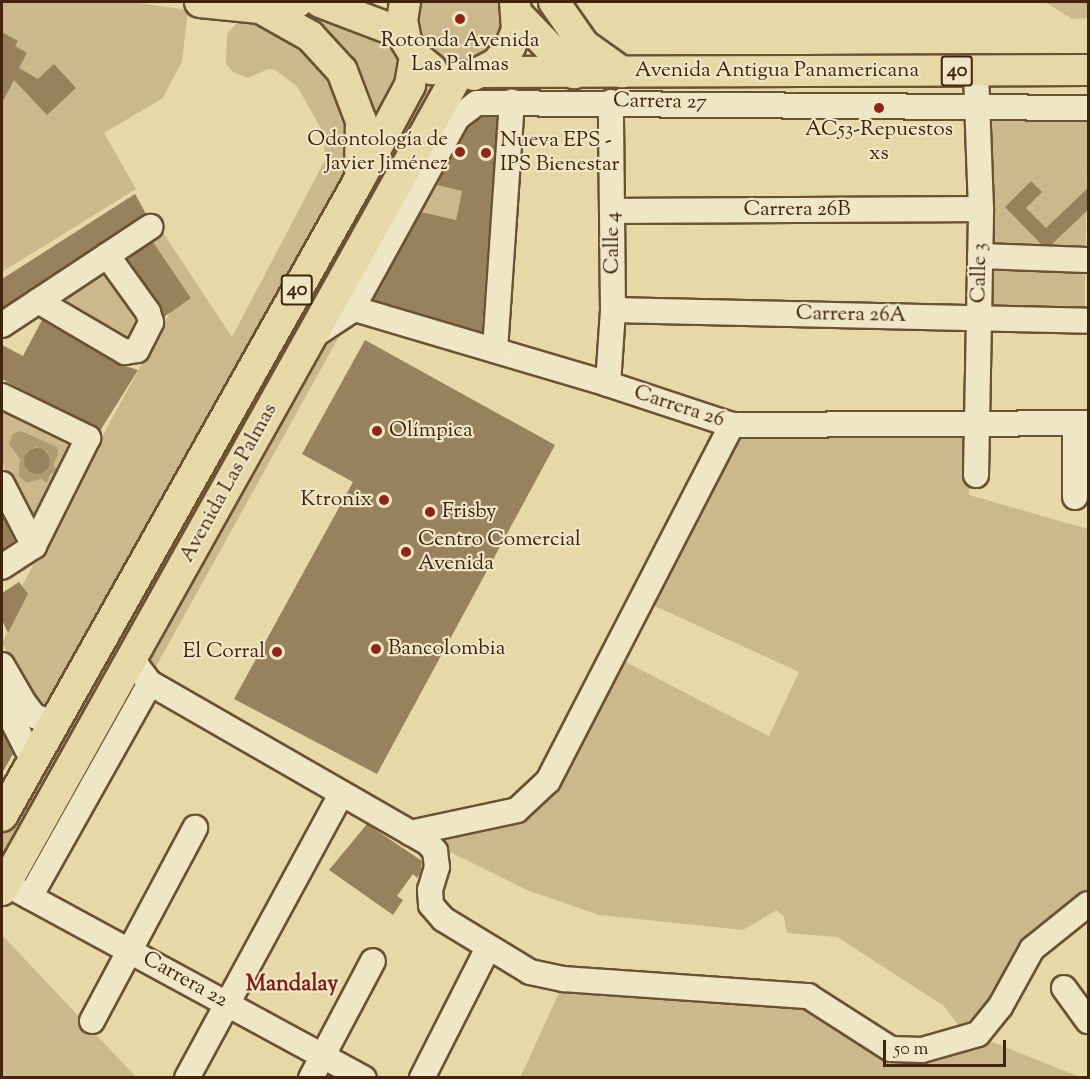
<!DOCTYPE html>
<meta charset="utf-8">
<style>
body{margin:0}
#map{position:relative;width:1090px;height:1079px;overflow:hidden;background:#e7d8a8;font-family:"Sorts Mill Goudy",serif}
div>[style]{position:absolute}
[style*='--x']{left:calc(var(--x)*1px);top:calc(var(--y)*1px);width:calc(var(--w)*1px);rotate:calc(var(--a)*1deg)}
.green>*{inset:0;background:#cbb98d;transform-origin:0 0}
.water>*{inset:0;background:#af9b73}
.building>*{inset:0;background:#97825d}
.round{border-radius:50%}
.roads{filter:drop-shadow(2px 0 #6a5132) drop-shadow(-2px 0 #6a5132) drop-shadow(0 2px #6a5132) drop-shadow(0 -2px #6a5132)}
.minor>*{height:24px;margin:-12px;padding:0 12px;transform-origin:12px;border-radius:12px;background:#efe6c6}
.major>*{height:30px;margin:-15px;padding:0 15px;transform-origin:15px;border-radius:15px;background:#e7d8a8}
.dots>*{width:16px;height:16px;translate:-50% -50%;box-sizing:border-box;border:3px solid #efe6c6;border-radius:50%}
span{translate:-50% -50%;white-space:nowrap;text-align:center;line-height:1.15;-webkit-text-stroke:4.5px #efe6c6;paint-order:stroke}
.shield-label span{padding:2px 4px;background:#efe6c6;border:2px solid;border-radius:4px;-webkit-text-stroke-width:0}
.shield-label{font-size:20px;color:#41240b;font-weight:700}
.poi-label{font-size:21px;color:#41240b}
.right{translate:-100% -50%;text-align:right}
.left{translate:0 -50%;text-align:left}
.street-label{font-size:21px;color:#41240b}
.neighbourhood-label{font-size:22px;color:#7a1f14;font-weight:700}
.frame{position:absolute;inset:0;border:3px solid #41240b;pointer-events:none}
.scale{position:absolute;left:883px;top:1040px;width:123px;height:27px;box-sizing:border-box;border:3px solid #41240b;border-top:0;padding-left:8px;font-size:18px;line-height:21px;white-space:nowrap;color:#41240b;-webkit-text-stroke:4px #efe6c6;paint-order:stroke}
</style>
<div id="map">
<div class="green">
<div style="clip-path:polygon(2px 2px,132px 2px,188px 10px,182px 61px,163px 98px,104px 133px,136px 189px,2px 272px)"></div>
<div style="clip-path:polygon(415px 2px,506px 2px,506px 32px,478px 64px,445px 65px,423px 50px,412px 13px)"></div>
<div style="clip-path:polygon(1045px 2px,1088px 2px,1088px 18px,1072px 19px)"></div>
<div style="clip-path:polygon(312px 9px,396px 41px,405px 58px,372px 138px,292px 12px)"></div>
<div style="clip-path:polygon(257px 17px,318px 57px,350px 115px,348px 180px,47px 713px,37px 709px,2px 643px,28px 594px,22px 586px,121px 402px,170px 312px,191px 298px,149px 236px,160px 228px,232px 337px,325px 160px,324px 134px,297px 86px,275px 70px,268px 69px,248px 78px,233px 72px,226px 64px,227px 34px,237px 23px)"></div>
<div style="clip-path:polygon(423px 78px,440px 83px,195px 519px,189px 519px)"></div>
<div style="left:984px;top:113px;width:104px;height:199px;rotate:1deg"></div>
<div style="clip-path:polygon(429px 183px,462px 190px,456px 220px,414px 211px)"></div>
<div style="clip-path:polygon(105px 266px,146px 319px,131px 343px,53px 299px)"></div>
<div style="left:347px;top:322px;width:406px;height:40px;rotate:119deg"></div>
<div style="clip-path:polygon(2px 406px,75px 445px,35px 522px,2px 463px)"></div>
<div style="clip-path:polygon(971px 427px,969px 495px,1088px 529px,1088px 896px,1024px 943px,972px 1027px,962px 1030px,944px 1006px,837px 937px,787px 933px,784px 917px,777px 910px,743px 930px,599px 915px,527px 890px,440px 847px,433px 838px,519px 816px,618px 658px,769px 736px,799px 672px,648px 603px,736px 431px)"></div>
<div style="clip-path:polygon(176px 530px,185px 535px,2px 870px,2px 835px,168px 539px)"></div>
<div style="clip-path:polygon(2px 935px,136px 1077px,2px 1077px)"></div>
<div style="clip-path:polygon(562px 986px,808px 1003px,892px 1056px,980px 1037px,1080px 1077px,520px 1078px)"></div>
</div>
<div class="water">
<div style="clip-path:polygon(evenodd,21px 431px,57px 447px,58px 455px,53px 465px,58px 471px,50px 474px,47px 483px,41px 479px,27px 483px,19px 476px,20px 459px,9px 444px,13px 434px,21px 431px,35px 447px,47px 451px,50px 458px,49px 467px,39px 474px,28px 471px,24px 463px,27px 451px,35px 447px)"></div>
</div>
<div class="building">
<div style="clip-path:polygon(2px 32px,18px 41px,15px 46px,27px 53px,19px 68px,38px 79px,54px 64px,76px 88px,47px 115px,14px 80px,2px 103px)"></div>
<div style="clip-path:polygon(482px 117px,497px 117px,482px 332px,373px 300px,421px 212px,456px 220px,462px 191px,437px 185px,468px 128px)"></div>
<div style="clip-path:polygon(1031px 181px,1042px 192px,1026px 208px,1046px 228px,1089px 187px,1089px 209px,1052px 244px,1041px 244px,1005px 207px)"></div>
<div style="clip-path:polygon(135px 194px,146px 214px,2px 308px,2px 279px)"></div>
<div style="clip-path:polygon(153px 242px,191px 298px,164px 317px,160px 304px,127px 259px)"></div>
<div style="clip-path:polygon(42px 320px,118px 364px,138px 370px,100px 431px,2px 379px,2px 345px,23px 356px)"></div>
<div style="clip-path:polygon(365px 340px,555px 445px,377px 774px,234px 699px,353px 482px,302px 454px)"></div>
<div class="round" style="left:24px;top:448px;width:26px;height:26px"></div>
<div style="clip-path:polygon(2px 514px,15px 541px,2px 550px)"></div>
<div style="clip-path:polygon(19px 582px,28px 594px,8px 633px,2px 620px,2px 593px)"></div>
<div style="clip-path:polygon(2px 730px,13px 754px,2px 773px)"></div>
<div style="clip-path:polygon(367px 824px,422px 861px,420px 874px,417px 878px,413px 874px,397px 896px,403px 900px,393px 915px,329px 870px)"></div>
</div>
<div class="roads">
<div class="minor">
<div style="--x:613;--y:211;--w:368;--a:-0.3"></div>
<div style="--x:980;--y:256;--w:108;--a:2.1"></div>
<div style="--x:38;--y:301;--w:101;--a:30.4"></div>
<div style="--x:125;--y:352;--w:12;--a:-9"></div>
<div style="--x:137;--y:350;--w:31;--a:-63"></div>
<div style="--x:151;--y:322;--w:10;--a:-107"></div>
<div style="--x:148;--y:312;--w:70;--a:-125.7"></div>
<div style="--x:338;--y:304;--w:282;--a:16.5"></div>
<div style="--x:608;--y:384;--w:131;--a:18.3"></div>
<div style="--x:732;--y:425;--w:356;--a:-0.3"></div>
<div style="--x:613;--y:310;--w:475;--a:1.3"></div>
<div style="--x:2;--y:325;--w:178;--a:-33.5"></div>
<div style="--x:310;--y:338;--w:49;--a:-33.4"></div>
<div style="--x:351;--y:311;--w:220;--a:-61.2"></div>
<div style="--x:457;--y:118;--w:25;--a:-37"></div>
<div style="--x:477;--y:103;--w:611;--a:0.47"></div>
<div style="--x:495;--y:350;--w:249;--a:-86.1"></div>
<div style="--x:608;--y:384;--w:74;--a:-86.1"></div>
<div style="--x:613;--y:310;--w:208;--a:-90.6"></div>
<div style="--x:2;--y:396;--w:96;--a:26"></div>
<div style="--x:88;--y:438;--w:121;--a:116.6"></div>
<div style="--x:34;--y:546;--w:38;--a:147"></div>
<div style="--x:976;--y:475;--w:266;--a:-88.9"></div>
<div style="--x:981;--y:209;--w:138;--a:-92.1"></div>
<div style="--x:2;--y:484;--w:70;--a:62.7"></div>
<div style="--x:1075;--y:497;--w:74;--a:-90"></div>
<div style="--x:131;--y:658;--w:31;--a:53"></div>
<div style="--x:150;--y:683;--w:321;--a:29.9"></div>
<div style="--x:428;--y:843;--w:11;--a:49"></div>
<div style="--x:435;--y:851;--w:16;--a:83"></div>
<div style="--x:437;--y:867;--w:24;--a:107"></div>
<div style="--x:430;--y:890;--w:15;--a:86"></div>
<div style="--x:431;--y:905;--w:18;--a:49"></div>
<div style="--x:443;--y:919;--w:102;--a:31.3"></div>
<div style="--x:530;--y:972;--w:35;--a:12"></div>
<div style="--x:564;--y:979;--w:245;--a:4"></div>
<div style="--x:808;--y:996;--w:98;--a:32.6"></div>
<div style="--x:891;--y:1049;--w:31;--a:2"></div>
<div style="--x:922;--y:1050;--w:58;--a:-15.9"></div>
<div style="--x:978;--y:1034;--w:35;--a:-51"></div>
<div style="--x:1000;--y:1007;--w:66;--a:-61.1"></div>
<div style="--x:1032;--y:949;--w:72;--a:-38.8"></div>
<div style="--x:2;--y:665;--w:44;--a:59.9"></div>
<div style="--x:24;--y:703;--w:16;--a:52"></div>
<div style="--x:34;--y:716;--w:20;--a:20"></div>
<div style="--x:2;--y:700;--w:68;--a:63.1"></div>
<div style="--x:410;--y:833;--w:109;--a:-12.1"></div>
<div style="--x:517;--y:810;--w:42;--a:-43.1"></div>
<div style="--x:548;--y:781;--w:401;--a:-62.7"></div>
<div style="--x:6;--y:884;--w:407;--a:28.5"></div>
<div style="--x:30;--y:897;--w:245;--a:-60.7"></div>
<div style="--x:1064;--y:988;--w:41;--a:54"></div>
<div style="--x:92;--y:1021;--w:219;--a:-61.9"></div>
<div style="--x:187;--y:1078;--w:323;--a:-61.5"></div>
<div style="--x:311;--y:1078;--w:132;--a:-62.1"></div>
<div style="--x:422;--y:1078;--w:146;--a:-63.1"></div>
</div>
<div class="major">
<div style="--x:200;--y:2;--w:60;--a:5.7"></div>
<div style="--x:260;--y:8;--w:38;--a:-9"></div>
<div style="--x:320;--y:2;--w:90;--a:20.9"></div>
<div style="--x:405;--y:2;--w:18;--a:99"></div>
<div style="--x:402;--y:20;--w:21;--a:79"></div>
<div style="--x:406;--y:41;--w:17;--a:59"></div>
<div style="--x:415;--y:56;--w:21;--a:39"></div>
<div style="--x:554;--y:2;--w:52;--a:55.1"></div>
<div style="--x:584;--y:45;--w:47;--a:35.4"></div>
<div style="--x:260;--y:8;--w:57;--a:29.2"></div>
<div style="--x:310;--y:36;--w:47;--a:47.6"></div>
<div style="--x:342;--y:71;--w:53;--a:69.2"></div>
<div style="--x:361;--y:121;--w:51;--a:91.1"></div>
<div style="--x:518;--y:15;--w:81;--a:46"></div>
<div style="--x:481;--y:72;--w:607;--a:-0.19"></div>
<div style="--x:474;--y:75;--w:25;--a:-27"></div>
<div style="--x:496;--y:64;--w:22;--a:-51"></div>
<div style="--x:510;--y:47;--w:18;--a:-68"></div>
<div style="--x:517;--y:30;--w:28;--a:-94"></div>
<div style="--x:2;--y:816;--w:725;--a:-60.68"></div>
<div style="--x:357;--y:184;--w:112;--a:-61.8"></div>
<div style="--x:410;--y:85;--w:29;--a:-80"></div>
<div style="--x:2;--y:890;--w:933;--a:-60.8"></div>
</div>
</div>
<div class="dots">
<div style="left:460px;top:19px;background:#8f2418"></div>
<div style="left:879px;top:108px;background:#8f2418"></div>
<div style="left:460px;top:152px;background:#8f2418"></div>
<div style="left:486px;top:153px;background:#8f2418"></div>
<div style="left:377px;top:431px;background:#8f2418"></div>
<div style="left:384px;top:500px;background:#8f2418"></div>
<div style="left:430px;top:512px;background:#8f2418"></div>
<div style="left:406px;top:552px;background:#8f2418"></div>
<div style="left:376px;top:649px;background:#8f2418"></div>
<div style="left:277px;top:652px;background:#8f2418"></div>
</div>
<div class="shield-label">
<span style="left:957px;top:71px">40</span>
<span style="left:297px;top:290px">40</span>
</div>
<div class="poi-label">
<span style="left:460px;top:53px">Rotonda Avenida<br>Las Palmas</span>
<span style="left:879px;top:142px">AC53-Repuestos<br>xs</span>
<span class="right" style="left:448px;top:152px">Odontología de<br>Javier Jiménez</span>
<span class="left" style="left:500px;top:153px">Nueva EPS -<br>IPS Bienestar</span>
<span class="left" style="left:389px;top:431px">Olímpica</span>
<span class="right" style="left:372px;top:500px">Ktronix</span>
<span class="left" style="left:442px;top:512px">Frisby</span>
<span class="left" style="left:418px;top:552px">Centro Comercial<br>Avenida</span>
<span class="left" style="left:388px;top:649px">Bancolombia</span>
<span class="right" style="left:265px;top:652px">El Corral</span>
</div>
<div class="street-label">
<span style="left:777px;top:71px">Avenida Antigua Panamericana</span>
<span style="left:660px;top:102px;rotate:1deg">Carrera 27</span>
<span style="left:797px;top:210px">Carrera 26B</span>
<span style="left:613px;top:243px;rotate:-90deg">Calle 4</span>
<span style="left:980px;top:273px;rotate:-89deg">Calle 3</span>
<span style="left:851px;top:315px;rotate:1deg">Carrera 26A</span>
<span style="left:679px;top:407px;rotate:18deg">Carrera 26</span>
<span style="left:229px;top:483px;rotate:-61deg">Avenida Las Palmas</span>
<span style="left:185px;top:980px;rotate:29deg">Carrera 22</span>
</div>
<div class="neighbourhood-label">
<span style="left:292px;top:986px">Mandalay</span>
</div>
<div class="frame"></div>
<div class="scale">50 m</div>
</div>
